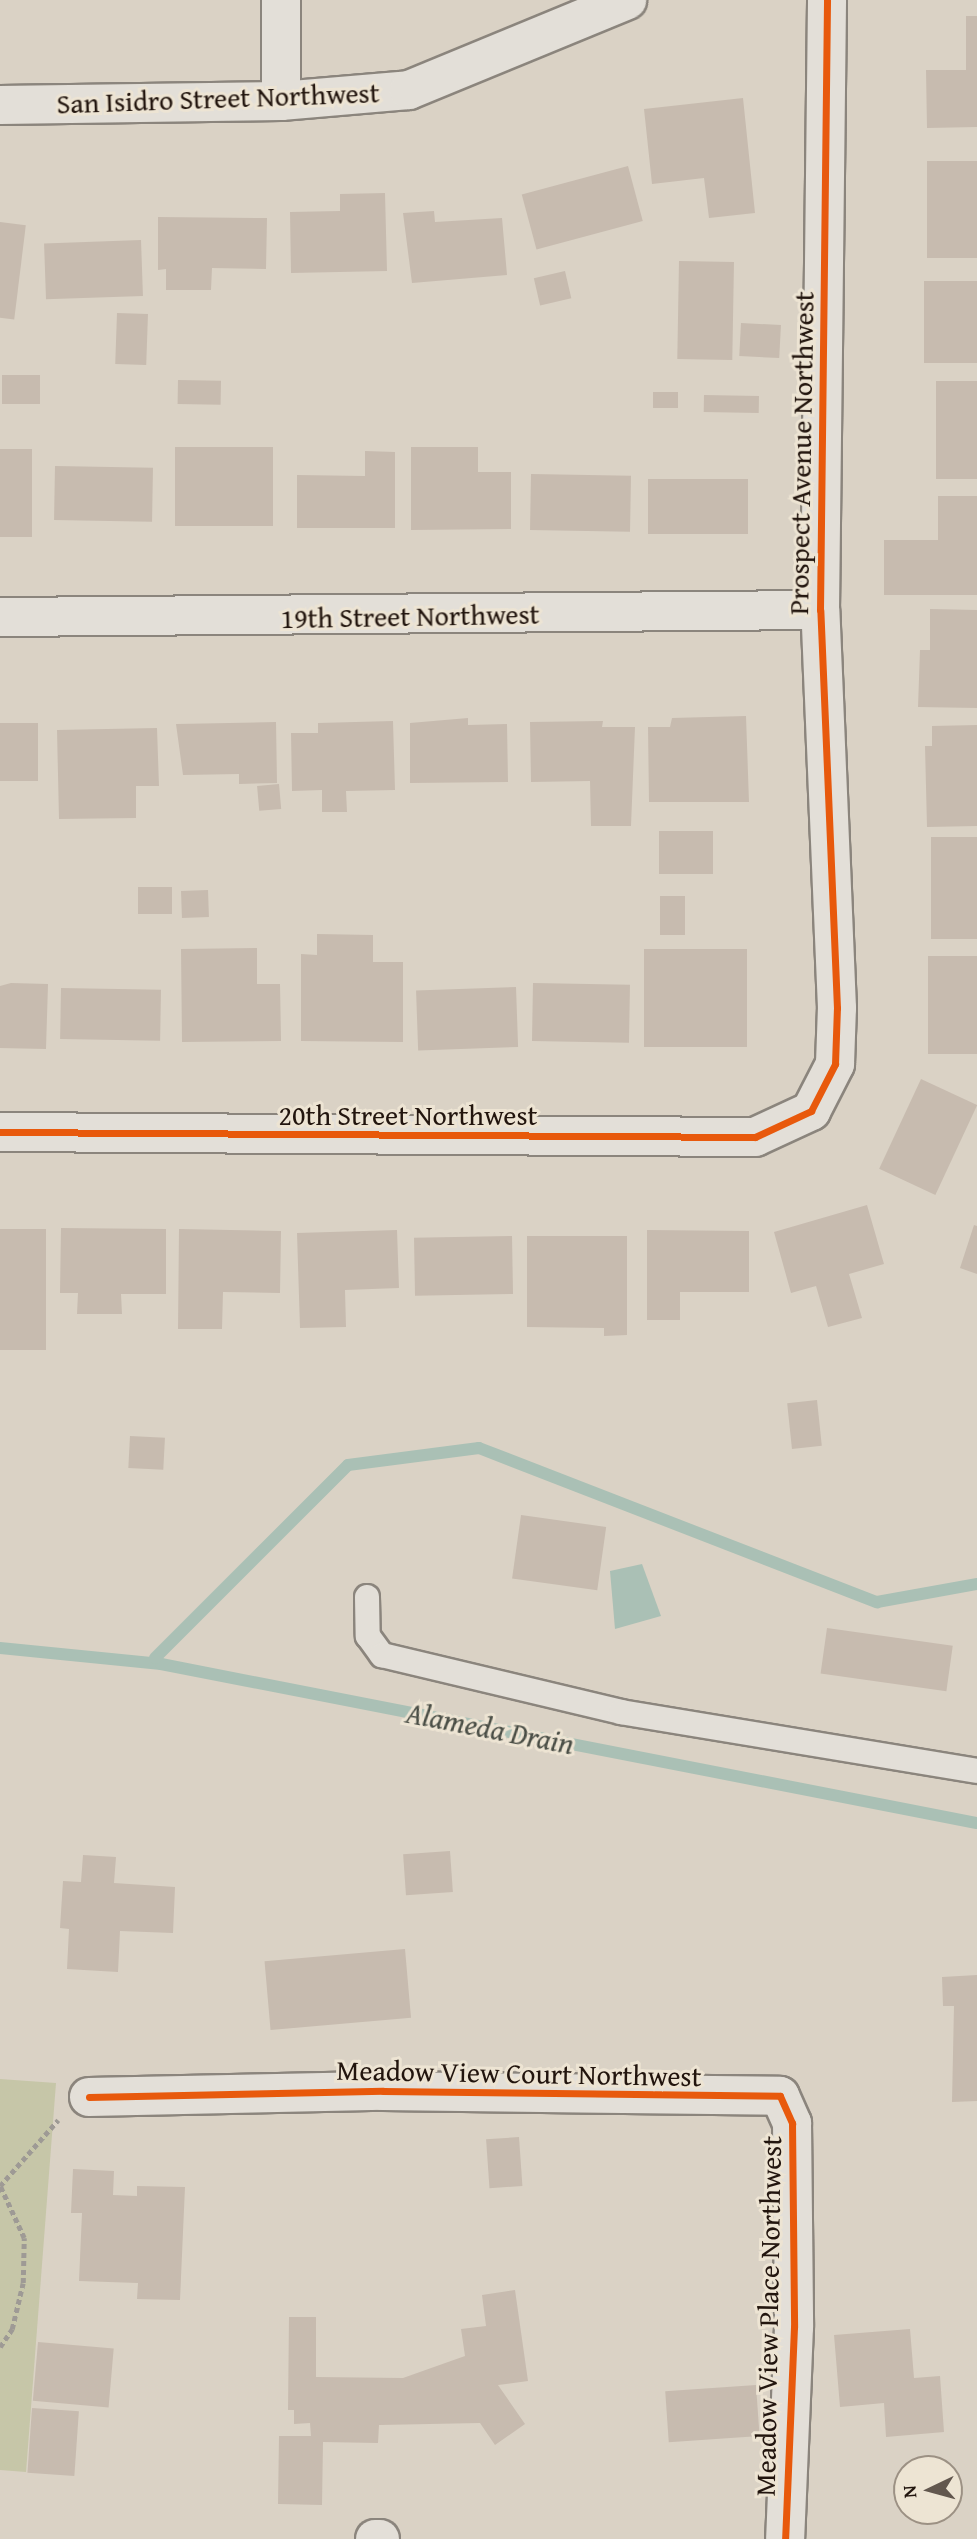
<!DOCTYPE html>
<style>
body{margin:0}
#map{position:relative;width:977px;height:2539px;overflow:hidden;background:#dad2c5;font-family:"Gentium Book Plus",serif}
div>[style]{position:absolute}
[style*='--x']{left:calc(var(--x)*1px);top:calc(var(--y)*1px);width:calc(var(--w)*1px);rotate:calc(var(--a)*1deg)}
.green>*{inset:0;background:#c6c6a8}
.water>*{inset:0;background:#aac0b5}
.stream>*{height:12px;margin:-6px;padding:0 6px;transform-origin:6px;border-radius:6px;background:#aac0b5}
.building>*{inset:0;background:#c7bbaf;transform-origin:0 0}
.path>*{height:4.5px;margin-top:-2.25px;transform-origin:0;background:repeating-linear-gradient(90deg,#9e9a95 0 5px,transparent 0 8.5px)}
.roads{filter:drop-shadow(2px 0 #8b857d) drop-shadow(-2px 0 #8b857d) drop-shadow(0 2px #8b857d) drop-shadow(0 -2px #8b857d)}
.service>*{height:24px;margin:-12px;padding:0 12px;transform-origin:12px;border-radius:12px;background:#e3dfd8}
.minor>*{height:38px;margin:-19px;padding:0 19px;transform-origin:19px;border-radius:19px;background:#e3dfd8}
.cycleway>*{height:7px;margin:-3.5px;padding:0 3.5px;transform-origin:3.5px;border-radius:3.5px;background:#e8590c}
span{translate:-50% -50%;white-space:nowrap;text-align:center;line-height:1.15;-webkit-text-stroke:6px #ede4d3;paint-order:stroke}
.street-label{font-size:28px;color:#22150e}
.water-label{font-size:30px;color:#4a4e46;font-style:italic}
.north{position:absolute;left:893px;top:2455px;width:70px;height:70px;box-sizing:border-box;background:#ede4d3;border:2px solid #9c9184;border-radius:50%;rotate:265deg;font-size:19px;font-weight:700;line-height:28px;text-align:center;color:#22150e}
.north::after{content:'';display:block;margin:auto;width:24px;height:32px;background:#62574e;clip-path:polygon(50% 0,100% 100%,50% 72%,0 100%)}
</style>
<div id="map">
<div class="green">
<div style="clip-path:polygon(0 2079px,56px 2083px,26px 2472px,0 2470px)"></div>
</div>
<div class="water">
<div style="clip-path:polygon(642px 1564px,661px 1616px,615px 1629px,610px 1571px)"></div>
</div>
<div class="stream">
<div style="--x:0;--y:1648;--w:162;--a:5.7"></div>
<div style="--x:161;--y:1664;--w:831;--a:11.03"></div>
<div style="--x:155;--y:1658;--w:273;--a:-45"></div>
<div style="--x:348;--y:1465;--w:132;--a:-7.4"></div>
<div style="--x:479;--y:1448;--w:427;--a:21.2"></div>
<div style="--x:877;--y:1602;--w:102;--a:-10.2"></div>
</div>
<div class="building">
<div style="clip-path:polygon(966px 16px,977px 16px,977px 127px,927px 128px,926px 70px,966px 70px)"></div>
<div style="clip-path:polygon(743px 98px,755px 213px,709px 218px,704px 178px,652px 184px,644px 109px)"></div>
<div style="left:977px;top:161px;width:97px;height:50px;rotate:90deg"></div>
<div style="left:628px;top:166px;width:57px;height:110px;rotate:75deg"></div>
<div style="clip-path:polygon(385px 193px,387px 271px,291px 273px,290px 212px,340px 211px,340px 194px)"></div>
<div style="clip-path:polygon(434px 211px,435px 222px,502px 218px,507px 275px,412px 283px,403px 213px)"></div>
<div style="clip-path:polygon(158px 217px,267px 218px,266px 269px,212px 268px,211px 290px,166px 290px,166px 269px,158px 270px)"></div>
<div style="left:0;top:222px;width:26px;height:95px;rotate:7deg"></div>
<div style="left:141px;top:240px;width:56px;height:97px;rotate:88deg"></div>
<div style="left:679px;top:261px;width:55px;height:98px;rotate:1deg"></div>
<div style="left:565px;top:271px;width:28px;height:32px;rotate:77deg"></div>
<div style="left:924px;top:281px;width:53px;height:82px"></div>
<div style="left:117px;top:313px;width:31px;height:51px;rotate:2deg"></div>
<div style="left:741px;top:323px;width:40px;height:33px;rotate:3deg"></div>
<div style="left:2px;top:375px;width:38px;height:29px"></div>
<div style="left:178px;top:380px;width:43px;height:24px;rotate:1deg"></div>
<div style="left:936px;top:381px;width:41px;height:98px"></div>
<div style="left:653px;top:392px;width:25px;height:16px"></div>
<div style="left:704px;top:395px;width:55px;height:17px;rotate:1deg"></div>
<div style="left:175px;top:447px;width:98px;height:79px"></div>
<div style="clip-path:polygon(411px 447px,478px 447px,478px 472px,511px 472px,511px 529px,411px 530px)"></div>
<div style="left:0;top:449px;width:32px;height:88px"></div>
<div style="clip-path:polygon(365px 451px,395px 452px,395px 528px,297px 528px,297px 475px,365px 476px)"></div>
<div style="left:55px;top:466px;width:98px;height:54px;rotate:1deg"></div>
<div style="left:531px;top:474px;width:100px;height:56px;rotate:1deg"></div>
<div style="left:648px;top:479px;width:100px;height:55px"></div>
<div style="clip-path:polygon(938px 496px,977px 496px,977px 595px,884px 595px,884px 540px,938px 540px)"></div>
<div style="clip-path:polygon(930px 609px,977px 610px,977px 708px,918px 707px,920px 650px,930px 650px)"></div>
<div style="clip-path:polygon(746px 716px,749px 802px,649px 802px,648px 727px,670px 727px,672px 718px)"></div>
<div style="clip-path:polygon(468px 718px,468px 725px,507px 724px,508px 782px,410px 783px,410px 723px)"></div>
<div style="clip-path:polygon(393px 721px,395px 790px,346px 791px,347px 812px,322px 812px,322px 790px,292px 791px,291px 733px,318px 733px,318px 723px)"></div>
<div style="clip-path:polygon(603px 721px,602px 727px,635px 727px,631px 826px,591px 826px,590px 781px,531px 782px,530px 722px)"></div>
<div style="clip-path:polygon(276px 722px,277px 783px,239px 784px,239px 774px,183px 775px,176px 724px)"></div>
<div style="left:0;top:723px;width:38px;height:58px"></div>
<div style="clip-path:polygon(977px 725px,977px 826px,927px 827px,925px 746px,932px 746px,932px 726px)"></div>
<div style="clip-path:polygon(157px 728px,159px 786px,136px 786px,136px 818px,59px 819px,57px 730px)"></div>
<div style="left:279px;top:784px;width:25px;height:22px;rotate:85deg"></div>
<div style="left:659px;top:831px;width:54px;height:43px"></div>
<div style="left:931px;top:837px;width:46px;height:102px"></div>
<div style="left:172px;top:887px;width:27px;height:34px;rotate:90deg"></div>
<div style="left:208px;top:890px;width:27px;height:27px;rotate:88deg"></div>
<div style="left:660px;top:896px;width:25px;height:39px"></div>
<div style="clip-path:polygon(317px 934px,373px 935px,373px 962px,403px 962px,403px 1042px,301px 1041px,301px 954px,317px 955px)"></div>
<div style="clip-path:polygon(257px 948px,257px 984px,280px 984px,281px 1041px,182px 1042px,181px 949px)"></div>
<div style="left:644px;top:949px;width:103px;height:98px"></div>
<div style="left:928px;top:956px;width:49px;height:98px"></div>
<div style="clip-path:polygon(11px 983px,48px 984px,46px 1049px,0 1048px,0 986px)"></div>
<div style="left:533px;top:983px;width:97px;height:58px;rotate:1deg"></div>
<div style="left:516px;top:987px;width:60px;height:100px;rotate:88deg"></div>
<div style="left:61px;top:988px;width:100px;height:51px;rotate:1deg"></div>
<div style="left:921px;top:1079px;width:62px;height:99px;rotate:25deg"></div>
<div style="clip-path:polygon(867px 1205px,884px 1264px,849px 1274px,862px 1318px,828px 1327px,816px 1286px,791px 1293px,774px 1232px)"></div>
<div style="clip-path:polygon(974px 1225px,977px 1226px,977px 1274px,960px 1268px)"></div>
<div style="clip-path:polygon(61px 1228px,166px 1229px,166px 1294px,121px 1294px,122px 1314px,77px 1314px,78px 1293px,60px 1293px)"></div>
<div style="left:0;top:1229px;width:46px;height:121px"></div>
<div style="clip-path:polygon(179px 1229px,281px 1231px,280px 1293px,223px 1292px,222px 1329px,178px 1329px)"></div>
<div style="clip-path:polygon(397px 1230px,399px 1288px,345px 1290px,346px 1327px,300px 1328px,297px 1233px)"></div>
<div style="clip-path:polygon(647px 1230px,749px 1231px,749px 1292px,680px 1292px,680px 1320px,647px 1320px)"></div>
<div style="left:512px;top:1236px;width:58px;height:98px;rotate:89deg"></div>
<div style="clip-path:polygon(527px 1236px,627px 1236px,627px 1335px,604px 1336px,604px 1328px,527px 1327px)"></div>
<div style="left:817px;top:1400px;width:46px;height:30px;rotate:84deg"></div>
<div style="left:130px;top:1436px;width:35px;height:32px;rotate:3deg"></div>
<div style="left:521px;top:1515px;width:86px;height:64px;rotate:8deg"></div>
<div style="left:827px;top:1628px;width:127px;height:46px;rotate:8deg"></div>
<div style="left:450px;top:1851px;width:41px;height:47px;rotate:86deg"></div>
<div style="clip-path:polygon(83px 1855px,116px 1857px,114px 1883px,175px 1887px,173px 1933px,120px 1931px,118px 1972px,67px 1969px,69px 1929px,60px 1928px,63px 1881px,81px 1882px)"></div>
<div style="left:405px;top:1949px;width:69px;height:141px;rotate:85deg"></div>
<div style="clip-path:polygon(977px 1975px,977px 2101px,952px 2102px,954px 2006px,943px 2006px,942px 1977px)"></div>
<div style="left:519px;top:2137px;width:49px;height:33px;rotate:86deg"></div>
<div style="clip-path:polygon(73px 2169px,114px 2171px,113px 2195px,137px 2196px,137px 2186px,185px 2187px,180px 2300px,137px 2299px,138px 2283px,79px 2281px,82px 2213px,71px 2213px)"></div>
<div style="clip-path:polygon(515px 2290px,528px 2381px,498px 2385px,525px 2424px,495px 2445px,480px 2423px,379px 2425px,378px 2443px,323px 2442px,322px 2505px,278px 2504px,279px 2436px,311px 2436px,310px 2423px,294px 2424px,294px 2410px,288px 2410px,289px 2317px,316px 2317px,316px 2377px,403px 2378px,465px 2356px,461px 2329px,486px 2326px,482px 2295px)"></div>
<div style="clip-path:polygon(910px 2329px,914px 2378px,940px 2376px,944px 2432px,886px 2437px,884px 2403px,840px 2407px,834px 2335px)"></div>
<div style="left:38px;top:2342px;width:76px;height:59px;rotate:5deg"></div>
<div style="left:756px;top:2385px;width:51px;height:91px;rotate:86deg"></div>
<div style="left:32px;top:2408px;width:47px;height:65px;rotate:4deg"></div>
</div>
<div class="path">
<div style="--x:0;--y:2347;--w:22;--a:-56"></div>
<div style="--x:12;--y:2329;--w:47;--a:-76.6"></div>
<div style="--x:23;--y:2283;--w:45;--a:-88.7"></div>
<div style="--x:24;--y:2238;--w:57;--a:-114.8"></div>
<div style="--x:0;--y:2186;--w:88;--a:-48.7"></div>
</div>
<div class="roads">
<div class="service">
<div style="--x:367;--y:1597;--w:39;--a:89"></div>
<div style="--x:368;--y:1636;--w:24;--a:54"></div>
<div style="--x:382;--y:1655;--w:246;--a:13.4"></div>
<div style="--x:621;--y:1712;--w:361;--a:9.4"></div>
</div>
<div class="minor">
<div style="--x:281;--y:101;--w:101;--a:-90"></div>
<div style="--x:0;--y:105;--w:281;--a:-0.8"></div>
<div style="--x:281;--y:101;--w:128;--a:-4.9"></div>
<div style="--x:409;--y:90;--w:236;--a:-22.4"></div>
<div style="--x:0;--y:617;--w:820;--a:-0.49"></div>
<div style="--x:0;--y:1132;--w:755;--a:0.38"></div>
<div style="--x:755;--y:1137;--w:62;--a:-24.9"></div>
<div style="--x:811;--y:1111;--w:53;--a:-62.9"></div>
<div style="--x:835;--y:1064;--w:56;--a:-88"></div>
<div style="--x:837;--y:1008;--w:398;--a:-92.4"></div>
<div style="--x:820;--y:610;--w:610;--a:-89.34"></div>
<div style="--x:89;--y:2097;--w:294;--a:-1.2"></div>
<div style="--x:383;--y:2091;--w:397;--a:0.7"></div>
<div style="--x:780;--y:2096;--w:30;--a:66"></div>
<div style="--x:792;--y:2123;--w:204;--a:89.4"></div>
<div style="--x:794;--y:2327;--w:212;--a:92.4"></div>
<div style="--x:375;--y:2539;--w:5;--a:0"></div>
</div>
</div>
<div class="cycleway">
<div style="--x:0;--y:1132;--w:755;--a:0.38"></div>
<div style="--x:755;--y:1137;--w:62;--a:-24.9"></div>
<div style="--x:811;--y:1111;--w:53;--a:-62.9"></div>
<div style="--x:835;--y:1064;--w:56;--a:-88"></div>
<div style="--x:837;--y:1008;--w:398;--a:-92.4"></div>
<div style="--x:820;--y:610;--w:610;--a:-89.34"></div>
<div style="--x:89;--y:2097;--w:294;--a:-1.2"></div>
<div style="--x:383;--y:2091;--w:397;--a:0.7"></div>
<div style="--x:780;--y:2096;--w:30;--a:66"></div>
<div style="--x:792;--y:2123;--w:204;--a:89.4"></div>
<div style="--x:794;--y:2327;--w:212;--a:92.4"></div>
</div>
<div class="street-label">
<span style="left:218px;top:98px;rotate:-2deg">San Isidro Street Northwest</span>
<span style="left:801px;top:453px;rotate:-89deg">Prospect Avenue Northwest</span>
<span style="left:410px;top:616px;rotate:-1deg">19th Street Northwest</span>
<span style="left:408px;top:1115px">20th Street Northwest</span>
<span style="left:519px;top:2073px;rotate:1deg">Meadow View Court Northwest</span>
<span style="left:768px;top:2316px;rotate:-89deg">Meadow View Place Northwest</span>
</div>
<div class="water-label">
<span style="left:490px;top:1728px;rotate:11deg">Alameda Drain</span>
</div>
<div class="north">N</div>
</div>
